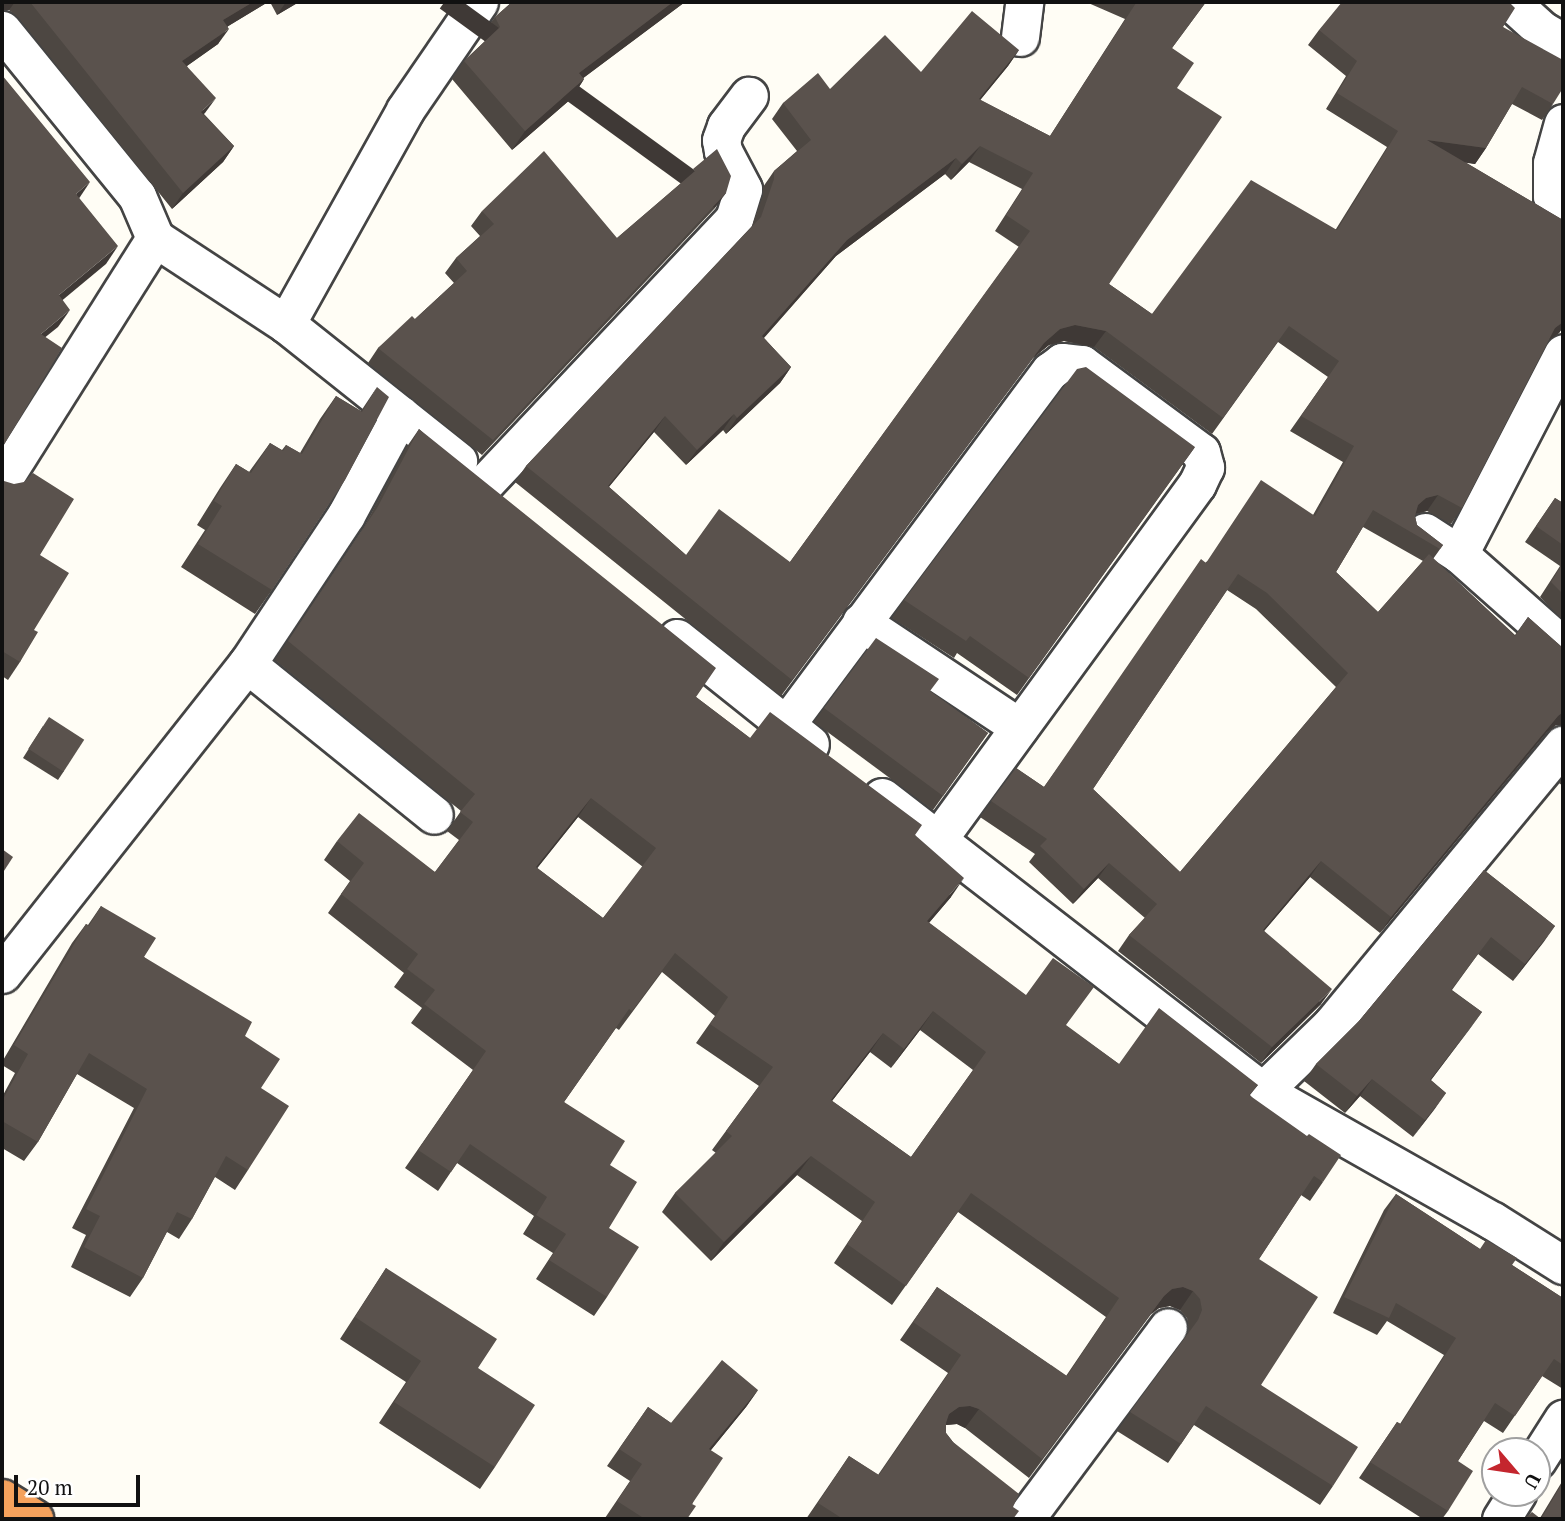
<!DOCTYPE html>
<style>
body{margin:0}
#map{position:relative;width:1565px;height:1521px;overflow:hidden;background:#fffdf5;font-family:"PT Serif",serif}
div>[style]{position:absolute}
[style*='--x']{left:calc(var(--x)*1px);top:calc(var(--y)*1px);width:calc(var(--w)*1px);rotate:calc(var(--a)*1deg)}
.roads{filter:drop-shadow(2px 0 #444) drop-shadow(-2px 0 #444) drop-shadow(0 2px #444) drop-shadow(0 -2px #444)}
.street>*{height:37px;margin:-18.5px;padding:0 18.5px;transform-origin:18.5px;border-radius:18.5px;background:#fff}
.highway>*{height:38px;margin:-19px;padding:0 19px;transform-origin:19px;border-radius:19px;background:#f5a25d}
.wall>*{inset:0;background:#4d4742}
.shaded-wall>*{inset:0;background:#3f3936;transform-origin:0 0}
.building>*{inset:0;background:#5a524d;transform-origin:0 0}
span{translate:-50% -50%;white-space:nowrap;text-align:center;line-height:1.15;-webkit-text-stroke:7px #fff;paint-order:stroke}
.frame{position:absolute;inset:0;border:4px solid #111;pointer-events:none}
.north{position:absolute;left:1481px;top:1437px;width:70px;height:70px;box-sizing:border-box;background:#fff;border:2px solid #a0a0a0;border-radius:50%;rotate:119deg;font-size:19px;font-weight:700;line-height:28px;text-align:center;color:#111}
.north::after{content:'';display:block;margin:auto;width:24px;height:32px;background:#c4262e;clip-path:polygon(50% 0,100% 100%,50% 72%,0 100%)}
.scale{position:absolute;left:14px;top:1475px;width:126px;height:32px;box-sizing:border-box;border:4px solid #111;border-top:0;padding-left:9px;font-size:21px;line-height:24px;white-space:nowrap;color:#111;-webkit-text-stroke:5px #fff;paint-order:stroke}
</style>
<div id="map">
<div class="roads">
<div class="street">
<div style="--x:1511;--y:2;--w:42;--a:42.1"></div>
<div style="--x:1542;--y:30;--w:24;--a:30"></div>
<div style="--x:2;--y:30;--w:214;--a:50.9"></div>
<div style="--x:137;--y:196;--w:46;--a:66.8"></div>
<div style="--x:155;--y:238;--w:157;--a:33.3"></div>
<div style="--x:286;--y:324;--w:220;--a:38.5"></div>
<div style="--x:1020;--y:37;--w:35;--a:-83"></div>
<div style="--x:1563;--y:123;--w:41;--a:105.4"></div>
<div style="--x:1552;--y:163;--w:33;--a:90"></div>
<div style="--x:1552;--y:196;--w:26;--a:65"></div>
<div style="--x:286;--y:324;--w:245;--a:-60.9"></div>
<div style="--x:405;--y:110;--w:131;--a:-55.6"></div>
<div style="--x:2;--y:481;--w:287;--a:-57.8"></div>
<div style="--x:485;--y:483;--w:363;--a:-46.7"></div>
<div style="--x:734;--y:219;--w:31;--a:-73"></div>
<div style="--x:743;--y:189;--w:43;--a:-117.8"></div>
<div style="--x:723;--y:151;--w:11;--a:-100"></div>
<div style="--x:721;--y:140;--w:15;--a:-70"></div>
<div style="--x:726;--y:126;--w:38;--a:-53"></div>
<div style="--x:1425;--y:532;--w:40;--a:32.9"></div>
<div style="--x:1459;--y:554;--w:139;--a:41.5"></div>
<div style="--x:1459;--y:554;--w:226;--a:-62.6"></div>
<div style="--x:861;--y:622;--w:190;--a:33.6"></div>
<div style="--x:677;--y:638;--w:170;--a:38.6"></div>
<div style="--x:247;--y:664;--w:240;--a:38.9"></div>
<div style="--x:785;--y:726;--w:443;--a:-53.3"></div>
<div style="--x:1050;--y:371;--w:15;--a:-37"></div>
<div style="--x:1062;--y:362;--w:20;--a:6"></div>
<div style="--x:1082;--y:364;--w:148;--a:36.5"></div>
<div style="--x:1201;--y:452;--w:16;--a:75"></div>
<div style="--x:1205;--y:467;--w:19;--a:115"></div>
<div style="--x:1197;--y:484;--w:439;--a:126.1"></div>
<div style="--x:882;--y:797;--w:481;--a:37.7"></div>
<div style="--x:1263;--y:1091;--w:264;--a:29.5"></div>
<div style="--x:1493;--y:1221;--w:83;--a:32.2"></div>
<div style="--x:2;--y:974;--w:395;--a:-51.7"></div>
<div style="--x:247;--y:664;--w:179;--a:-56.4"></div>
<div style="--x:346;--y:515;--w:114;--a:-61.6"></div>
<div style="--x:1263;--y:1091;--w:95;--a:-44.1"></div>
<div style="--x:1331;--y:1025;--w:364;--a:-50.4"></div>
<div style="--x:1537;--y:1460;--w:49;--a:-57.6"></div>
<div style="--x:1025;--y:1519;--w:239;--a:-53.3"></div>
<div style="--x:1501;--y:1519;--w:31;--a:-58"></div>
</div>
<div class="highway">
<div style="--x:2;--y:1499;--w:38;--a:32"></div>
</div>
</div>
<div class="wall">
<div style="clip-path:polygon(2px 2px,268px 2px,228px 26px,218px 44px,187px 66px,204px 114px,234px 146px,223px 162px,172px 209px,18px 17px,9px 10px,2px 10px)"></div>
<div style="clip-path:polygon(270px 2px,299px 2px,277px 15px)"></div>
<div style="clip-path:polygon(512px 2px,685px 2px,583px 78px,584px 79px,572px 98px,512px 150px,452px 79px,464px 61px,485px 41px,482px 35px,495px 17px)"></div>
<div style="clip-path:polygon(evenodd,1086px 2px,1206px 2px,1172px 48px,1177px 88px,1109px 284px,1152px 314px,1336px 229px,1387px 147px,1326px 109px,1346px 76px,1308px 45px,1319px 30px,1503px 27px,1553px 104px,1542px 120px,1512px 104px,1486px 148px,1475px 164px,1465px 162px,1563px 220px,1563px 327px,1559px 333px,1549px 340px,1462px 508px,1451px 524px,1427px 511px,1416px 514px,1415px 516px,1417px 525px,1443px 545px,1433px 559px,1515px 635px,1528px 617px,1563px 648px,1563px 725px,1556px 725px,1547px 732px,1380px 933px,1310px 877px,1264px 931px,1321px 1004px,1261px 1063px,1118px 951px,1129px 935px,1145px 918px,1098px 878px,1073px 904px,1029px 862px,1035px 854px,980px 817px,1016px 768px,1044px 787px,1206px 562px,1313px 515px,1343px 462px,1290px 431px,1328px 377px,1278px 342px,1212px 434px,1094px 347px,1064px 341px,1049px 345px,1033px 358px,781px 696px,515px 482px,526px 466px,752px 226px,763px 195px,763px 187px,774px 171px,797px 151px,772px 119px,783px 103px,830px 89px,921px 72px,1019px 50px,1008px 66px,980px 100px,1050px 136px,1125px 19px,1086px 2px,969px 162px,1022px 189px,995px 231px,1019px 247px,790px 562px,686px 555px,609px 487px,654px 432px,686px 465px,723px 430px,726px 434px,780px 383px,791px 367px,764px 338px,836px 256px,945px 174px,951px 180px,969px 162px,1086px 2px,1363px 527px,1423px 561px,1378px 612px,1336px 572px,1363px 527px,1086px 2px,1227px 590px,1256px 609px,1336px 687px,1180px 872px,1093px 789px,1227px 590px)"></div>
<div style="clip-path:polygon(693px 169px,715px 208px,482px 455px,368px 363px,378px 348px,415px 319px,454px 283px,445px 273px,456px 258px,480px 236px,471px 226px,482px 211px,617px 238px,686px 179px)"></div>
<div style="clip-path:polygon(377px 387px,272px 590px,255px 614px,181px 567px,205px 530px,197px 525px,220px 488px,236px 464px,249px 472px,270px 443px,282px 450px,286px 445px,300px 453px,320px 419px,336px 396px,361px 411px)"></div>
<div style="clip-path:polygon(evenodd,419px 429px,696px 697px,750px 738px,915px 835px,951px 897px,929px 923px,1066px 1026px,1119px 1064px,1258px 1085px,1250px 1095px,1323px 1182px,1310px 1201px,1301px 1195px,1259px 1259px,1261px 1385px,1333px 1486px,1320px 1505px,1194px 1425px,1168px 1463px,1117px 1431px,1186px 1337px,1189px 1329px,1187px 1318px,1180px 1310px,1170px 1306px,1159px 1308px,1151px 1314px,1029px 1478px,965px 1428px,957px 1424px,946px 1425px,946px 1433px,953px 1442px,1013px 1507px,1013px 1519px,806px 1519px,849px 1456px,878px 1475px,948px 1373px,900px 1340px,937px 1287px,1066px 1376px,1106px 1317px,958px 1212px,892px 1305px,834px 1263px,862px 1221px,797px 1175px,711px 1261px,662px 1212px,675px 1193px,716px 1153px,712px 1150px,759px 1086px,696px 1043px,715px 1016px,662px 972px,619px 1030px,616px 1028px,564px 1102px,610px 1165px,607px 1297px,594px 1316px,536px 1279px,553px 1253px,523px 1234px,534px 1216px,457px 1163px,438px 1191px,405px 1168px,473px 1070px,411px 1023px,422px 1008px,394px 987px,404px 973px,328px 913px,350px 881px,324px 860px,337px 841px,435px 872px,459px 840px,447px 831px,461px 811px,275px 660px,364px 527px,406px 448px,419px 429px,578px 817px,643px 867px,603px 918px,537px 868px,578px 817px,419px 429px,920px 1030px,973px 1070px,911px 1157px,832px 1101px,870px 1052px,891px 1068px,920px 1030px)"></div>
<div style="clip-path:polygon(1195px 447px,1017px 695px,957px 653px,954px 658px,892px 618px,904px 600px)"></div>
<div style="clip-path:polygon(2px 479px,40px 555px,34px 630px,20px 662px,8px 680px,2px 676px)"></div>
<div style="clip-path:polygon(1555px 498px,1563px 503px,1563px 620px,1540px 597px,1560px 566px,1525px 542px)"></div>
<div style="clip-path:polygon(930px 691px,988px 733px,933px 810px,814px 722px,824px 708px)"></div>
<div style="clip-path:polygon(43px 726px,64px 771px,58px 780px,23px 758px)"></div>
<div style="clip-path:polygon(1563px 777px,1563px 786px,1559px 783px)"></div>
<div style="clip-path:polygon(1484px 870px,1555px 926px,1513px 981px,1478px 954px,1452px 990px,1482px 1012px,1431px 1080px,1446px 1093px,1413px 1137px,1360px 1096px,1345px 1113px,1304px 1081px,1316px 1064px,1359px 1021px)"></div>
<div style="clip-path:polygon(101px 906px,144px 957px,245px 1036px,261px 1088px,248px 1170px,235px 1190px,215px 1177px,192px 1219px,179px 1239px,167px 1232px,143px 1278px,130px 1297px,71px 1267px,86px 1235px,72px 1228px,134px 1108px,77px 1074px,38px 1142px,24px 1161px,2px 1148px,2px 1097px,15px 1073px,2px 1065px,2px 1062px,72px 943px,86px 924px,88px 925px)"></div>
<div style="clip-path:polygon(1396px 1194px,1480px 1249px,1512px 1265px,1563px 1298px,1563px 1389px,1542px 1376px,1503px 1433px,1484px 1421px,1458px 1461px,1448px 1511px,1442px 1519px,1423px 1519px,1359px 1478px,1397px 1422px,1400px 1424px,1444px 1355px,1387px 1321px,1377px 1335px,1333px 1313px,1384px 1210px)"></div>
<div style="clip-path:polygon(386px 1268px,478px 1368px,495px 1467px,480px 1489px,379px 1423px,406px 1382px,340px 1339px)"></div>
<div style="clip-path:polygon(758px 1390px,746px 1407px,711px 1450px,687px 1519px,605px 1518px,630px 1481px,607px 1466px,648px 1407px,671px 1423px)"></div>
<div style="clip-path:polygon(1563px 1480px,1563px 1519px,1524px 1519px,1540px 1518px)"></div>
</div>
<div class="shaded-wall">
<div style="clip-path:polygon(2px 2px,15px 2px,9px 10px,2px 10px)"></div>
<div style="clip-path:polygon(253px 2px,268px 2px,212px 36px,223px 20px)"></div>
<div style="clip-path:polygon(286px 2px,299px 2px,277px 15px)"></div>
<div style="clip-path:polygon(673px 2px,685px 2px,566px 91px,579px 73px)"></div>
<div style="clip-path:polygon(229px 29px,218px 44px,171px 77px,182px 61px)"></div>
<div style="clip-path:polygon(1019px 50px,1008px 66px,968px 115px,979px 99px)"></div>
<div style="clip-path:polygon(584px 79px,572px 98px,512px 150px,525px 131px)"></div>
<div style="clip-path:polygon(216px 98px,205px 113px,190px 127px,201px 112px)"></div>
<div style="clip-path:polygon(1427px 140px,1486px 148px,1475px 164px,1416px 156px)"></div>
<div style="clip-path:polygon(234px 146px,223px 162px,172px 209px,183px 193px)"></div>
<div style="clip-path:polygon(980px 146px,969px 162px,951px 180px,962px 164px)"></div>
<div style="clip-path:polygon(956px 158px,945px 174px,836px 256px,751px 352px,762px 336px,847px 240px)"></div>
<div style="clip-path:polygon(90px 182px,78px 200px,76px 194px)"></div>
<div style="left:726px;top:193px;width:19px;height:340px;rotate:126deg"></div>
<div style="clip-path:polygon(118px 246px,106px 264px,47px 313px,59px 295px)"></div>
<div style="clip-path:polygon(70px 310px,58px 327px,28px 351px,41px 334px)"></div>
<div style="clip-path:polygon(1563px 322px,1563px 327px,1559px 333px,1544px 343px,1555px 328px)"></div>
<div style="clip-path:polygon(1075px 325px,1106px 331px,1094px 347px,1064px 341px,1049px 345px,1033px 358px,781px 696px,1044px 343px,1060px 329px)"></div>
<div style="clip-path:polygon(791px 367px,780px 383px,726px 434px,737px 418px)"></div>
<div style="clip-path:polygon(734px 414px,723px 430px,686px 465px,697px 450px)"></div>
<div style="clip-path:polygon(665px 416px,654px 432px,597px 501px,608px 486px)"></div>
<div style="clip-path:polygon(1438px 495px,1427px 511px,1415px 514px,1418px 505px,1426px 498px)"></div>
<div style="clip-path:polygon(1563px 712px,1563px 725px,1556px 725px,1547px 732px,1380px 933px,1391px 917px,1558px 716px)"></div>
<div style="clip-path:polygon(591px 798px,578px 817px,523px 886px,536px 867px)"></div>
<div style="clip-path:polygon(1321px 861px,1310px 877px,1252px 945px,1263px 930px)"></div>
<div style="clip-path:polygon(1109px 863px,1098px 878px,1073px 904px,1084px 889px)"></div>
<div style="clip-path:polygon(964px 878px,951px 897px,914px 940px,927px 921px)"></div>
<div style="clip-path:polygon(1555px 926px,1543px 943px,1513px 981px,1525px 964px)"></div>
<div style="clip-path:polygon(1332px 989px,1321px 1004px,1261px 1063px,1272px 1047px)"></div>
<div style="clip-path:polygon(933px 1011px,920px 1030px,891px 1068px,904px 1049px)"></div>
<div style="clip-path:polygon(1482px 1012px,1469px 1030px,1418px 1097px,1430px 1080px)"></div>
<div style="clip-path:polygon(883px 1033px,870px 1052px,818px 1119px,831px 1100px)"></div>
<div style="clip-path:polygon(1372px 1079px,1360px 1096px,1345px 1113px,1357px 1096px)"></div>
<div style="clip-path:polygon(1446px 1093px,1434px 1110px,1413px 1137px,1425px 1120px)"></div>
<div style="clip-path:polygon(811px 1156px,797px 1175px,711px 1261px,724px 1242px)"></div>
<div style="clip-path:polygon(1183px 1287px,1193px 1291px,1180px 1310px,1170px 1306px,1159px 1308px,1151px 1314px,1029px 1478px,1164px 1296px,1172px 1289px)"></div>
<div style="clip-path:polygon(758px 1390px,746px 1407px,697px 1467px,709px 1449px)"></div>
<div style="clip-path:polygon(970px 1406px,979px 1409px,965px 1428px,957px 1424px,946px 1425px,936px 1433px,949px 1414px,959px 1407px)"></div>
</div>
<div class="building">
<div style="clip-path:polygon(30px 2px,253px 2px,223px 20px,229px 29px,182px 61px,216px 98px,201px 112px,234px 146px,183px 193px)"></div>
<div style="clip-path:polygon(512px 2px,673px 2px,579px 73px,584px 79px,525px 131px,464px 61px,500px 27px,495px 17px)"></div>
<div style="clip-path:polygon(evenodd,1132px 2px,1206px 2px,1172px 48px,1194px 63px,1177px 88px,1222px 117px,1109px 284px,1152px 314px,1251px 180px,1337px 230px,1398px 131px,1337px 93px,1357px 61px,1319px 30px,1342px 2px,1509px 2px,1515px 8px,1503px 27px,1563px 60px,1563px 88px,1553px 104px,1522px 87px,1486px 148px,1427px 140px,1563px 220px,1563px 322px,1555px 328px,1462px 508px,1438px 495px,1426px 498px,1418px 505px,1415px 516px,1417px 525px,1443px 545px,1440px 549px,1373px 510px,1336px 572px,1378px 612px,1429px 554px,1515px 636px,1528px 617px,1563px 648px,1563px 712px,1558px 716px,1391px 917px,1321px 861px,1263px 930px,1332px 989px,1272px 1047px,1129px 935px,1157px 904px,1109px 863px,1084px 889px,1040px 846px,1047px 839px,991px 801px,1016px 768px,1044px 787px,1201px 559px,1206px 563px,1261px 480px,1315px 516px,1354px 446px,1301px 416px,1339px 361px,1289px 326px,1223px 418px,1106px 331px,1075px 325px,1060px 329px,1044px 343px,792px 680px,526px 466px,761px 217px,774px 179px,774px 171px,811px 140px,783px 103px,818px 73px,830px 89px,885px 35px,921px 72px,972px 11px,1019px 50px,979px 99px,1050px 136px,1136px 3px,1132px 2px,980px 146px,1033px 173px,1006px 215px,1030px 231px,790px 562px,719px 509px,686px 555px,608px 486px,665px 416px,697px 450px,734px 414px,737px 418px,791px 367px,762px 336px,847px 240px,956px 158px,962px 164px,980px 146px,1132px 2px,1238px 574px,1267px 593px,1348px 673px,1180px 872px,1093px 789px,1238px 574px)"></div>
<div style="clip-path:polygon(2px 75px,90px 182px,76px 194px,118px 246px,59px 295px,70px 310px,41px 334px,62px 348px,2px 448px)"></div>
<div style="clip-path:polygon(717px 149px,731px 176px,726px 193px,493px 440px,378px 348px,412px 316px,415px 319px,467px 271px,456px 258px,494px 224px,482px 211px,544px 151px,617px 238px,695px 171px,693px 169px)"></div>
<div style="clip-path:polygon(1086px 367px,1195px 447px,1029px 678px,970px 636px,966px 641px,904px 600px,1077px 369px)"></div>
<div style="clip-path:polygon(377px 387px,389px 397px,345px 480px,272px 590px,198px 544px,222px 506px,214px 501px,236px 464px,251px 473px,270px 443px,283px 451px,286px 445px,302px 454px,336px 396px,362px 412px)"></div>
<div style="clip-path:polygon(evenodd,419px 429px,716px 668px,696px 697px,750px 738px,770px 712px,922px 825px,915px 835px,964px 878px,927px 921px,1026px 995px,1053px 958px,1094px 987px,1066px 1025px,1119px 1064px,1159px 1008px,1258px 1085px,1249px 1095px,1307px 1136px,1309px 1134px,1341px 1155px,1323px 1182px,1314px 1176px,1259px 1259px,1318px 1297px,1261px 1385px,1358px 1447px,1333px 1486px,1206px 1406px,1181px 1444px,1130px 1412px,1198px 1320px,1202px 1310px,1200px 1299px,1193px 1291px,1183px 1287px,1172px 1289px,1164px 1296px,1042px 1459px,979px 1409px,970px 1406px,959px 1407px,949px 1414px,946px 1423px,946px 1433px,953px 1442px,1019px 1494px,1013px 1507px,1019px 1511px,1013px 1519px,882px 1519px,878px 1517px,876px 1519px,843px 1519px,818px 1503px,849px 1456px,879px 1475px,961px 1355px,913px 1322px,937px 1287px,1067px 1376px,1119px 1298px,971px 1193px,906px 1286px,847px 1244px,875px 1202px,811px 1156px,724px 1242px,675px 1193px,732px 1136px,726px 1131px,773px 1067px,710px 1024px,728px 997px,675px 953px,632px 1011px,629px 1009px,564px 1102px,625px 1141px,610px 1165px,637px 1182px,609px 1228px,639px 1247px,607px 1297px,549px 1260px,566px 1234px,536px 1215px,547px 1197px,470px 1144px,451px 1172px,418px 1150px,486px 1051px,424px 1004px,435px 990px,407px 969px,418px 954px,341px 894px,364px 863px,337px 841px,359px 813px,435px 872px,473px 822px,460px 812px,475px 794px,288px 641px,377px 508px,419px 429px,591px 798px,656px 848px,603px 918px,536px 867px,591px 798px,419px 429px,933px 1011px,986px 1052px,911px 1157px,831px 1100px,883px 1033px,904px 1049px,933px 1011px)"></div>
<div style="clip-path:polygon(33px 473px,74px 499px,40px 555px,69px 573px,34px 630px,38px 632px,20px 662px,2px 651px,2px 479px,4px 481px,14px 484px,24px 482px)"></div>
<div style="clip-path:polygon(1555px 498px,1563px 503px,1563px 545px,1536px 526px)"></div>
<div style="clip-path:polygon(1563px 563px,1563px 594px,1551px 582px)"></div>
<div style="clip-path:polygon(876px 638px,939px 679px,930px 691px,988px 733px,943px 796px,824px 708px)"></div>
<div style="left:49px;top:717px;width:42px;height:38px;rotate:33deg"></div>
<div style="clip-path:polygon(2px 849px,13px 857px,2px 874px)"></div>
<div style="clip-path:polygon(1484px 870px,1555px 926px,1525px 964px,1491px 937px,1451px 990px,1482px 1012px,1430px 1080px,1446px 1093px,1425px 1120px,1372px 1079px,1357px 1096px,1316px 1064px,1359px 1021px)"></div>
<div style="clip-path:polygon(101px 906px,156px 938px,144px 957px,252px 1022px,245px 1036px,280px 1059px,261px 1088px,289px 1106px,248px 1170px,226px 1156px,192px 1219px,177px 1212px,143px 1278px,84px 1247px,100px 1216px,86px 1209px,147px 1089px,89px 1053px,38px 1142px,2px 1121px,2px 1101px,28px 1054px,14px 1045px,86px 924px,89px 926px)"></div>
<div style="clip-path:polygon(1396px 1194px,1480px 1249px,1486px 1240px,1517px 1258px,1512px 1265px,1563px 1298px,1563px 1365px,1554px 1359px,1515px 1416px,1495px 1403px,1458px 1461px,1473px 1471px,1448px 1511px,1370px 1462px,1397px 1422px,1401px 1424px,1456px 1338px,1396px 1303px,1389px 1318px,1344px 1297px)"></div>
<div style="clip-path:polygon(386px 1268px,497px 1339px,478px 1368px,535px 1405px,495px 1467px,394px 1402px,421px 1361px,355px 1317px)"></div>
<div style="clip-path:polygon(722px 1360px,758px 1390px,709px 1449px,723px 1458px,692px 1504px,696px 1506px,687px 1519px,645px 1519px,617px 1501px,642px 1464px,619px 1449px,648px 1407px,671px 1423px)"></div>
<div style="clip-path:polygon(1563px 1482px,1563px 1519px,1524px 1519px,1532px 1512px,1541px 1519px)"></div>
</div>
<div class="frame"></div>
<div class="north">U</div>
<div class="scale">20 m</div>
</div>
